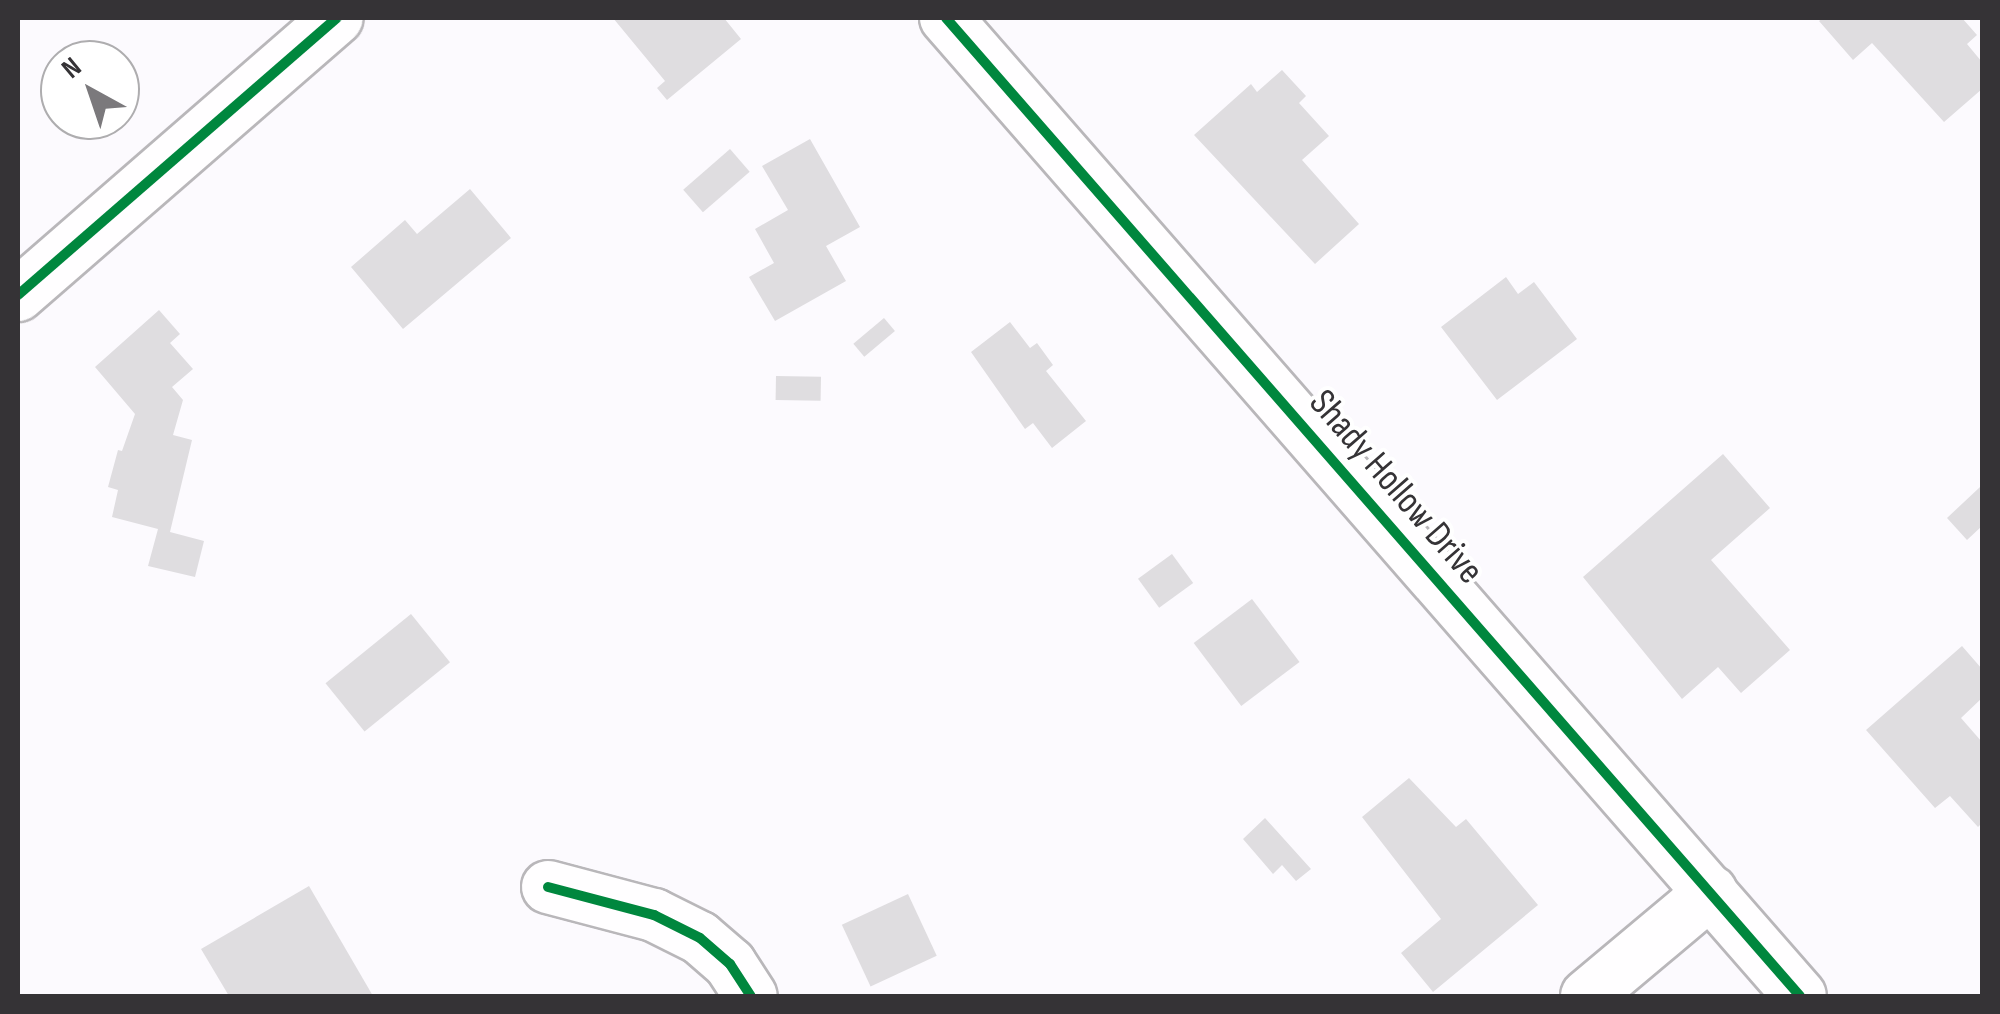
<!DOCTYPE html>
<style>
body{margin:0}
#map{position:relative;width:2000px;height:1014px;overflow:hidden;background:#fcfafe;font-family:"Sofia Sans Condensed",sans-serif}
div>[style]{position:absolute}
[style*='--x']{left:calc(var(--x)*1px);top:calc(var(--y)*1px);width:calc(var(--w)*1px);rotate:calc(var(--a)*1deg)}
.building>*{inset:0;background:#dfdde0;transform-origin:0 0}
.roads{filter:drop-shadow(2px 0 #b9b7ba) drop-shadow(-2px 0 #b9b7ba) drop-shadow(0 2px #b9b7ba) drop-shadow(0 -2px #b9b7ba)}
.street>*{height:52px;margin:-26px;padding:0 26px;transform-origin:26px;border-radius:26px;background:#fffeff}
.cycleway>*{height:10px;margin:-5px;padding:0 5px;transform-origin:5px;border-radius:5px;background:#00873e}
span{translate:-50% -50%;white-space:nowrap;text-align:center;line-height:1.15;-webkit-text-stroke:8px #fff;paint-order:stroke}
.street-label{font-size:38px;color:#353336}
.frame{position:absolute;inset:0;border:20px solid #353336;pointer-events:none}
.north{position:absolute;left:40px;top:40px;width:100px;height:100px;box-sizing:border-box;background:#fff;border:2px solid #aeadaf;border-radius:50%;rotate:320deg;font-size:28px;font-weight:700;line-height:40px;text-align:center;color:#353336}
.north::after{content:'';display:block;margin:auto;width:35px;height:45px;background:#7b797c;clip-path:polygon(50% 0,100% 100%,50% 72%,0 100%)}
</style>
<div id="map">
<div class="building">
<div style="clip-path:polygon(613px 18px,724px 18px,741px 39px,667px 100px,657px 88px,665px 81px)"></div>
<div style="clip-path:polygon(1823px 18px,1962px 18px,1977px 35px,1967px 44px,1982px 62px,1982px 89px,1944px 122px,1872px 43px,1853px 60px,1819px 21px)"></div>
<div style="clip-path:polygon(1282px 70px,1306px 96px,1299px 103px,1329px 136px,1302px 160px,1359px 224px,1315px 264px,1194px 135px,1251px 84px,1257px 92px)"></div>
<div style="clip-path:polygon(810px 139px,860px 227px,826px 246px,846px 281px,775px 321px,749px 277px,774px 263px,755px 229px,788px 210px,762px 166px)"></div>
<div style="left:730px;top:149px;width:30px;height:62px;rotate:49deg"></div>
<div style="clip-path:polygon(470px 189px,511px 238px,403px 329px,351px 267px,405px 220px,417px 234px)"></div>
<div style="clip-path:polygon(1506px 277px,1518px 294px,1534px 282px,1577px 339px,1497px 400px,1441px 327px)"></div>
<div style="clip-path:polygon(159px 310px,180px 334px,170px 343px,193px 369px,172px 387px,183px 400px,173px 435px,192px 440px,170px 532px,204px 541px,195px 577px,148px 566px,158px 529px,112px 517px,118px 490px,108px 487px,118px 450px,122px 451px,135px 414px,95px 367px)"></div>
<div style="left:884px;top:318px;width:17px;height:40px;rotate:50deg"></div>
<div style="clip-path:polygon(1010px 322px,1030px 348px,1037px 343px,1053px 365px,1046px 371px,1086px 421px,1052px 448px,1033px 423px,1025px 429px,971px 352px)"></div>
<div style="left:776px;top:376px;width:45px;height:24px;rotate:1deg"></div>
<div style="clip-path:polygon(1723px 454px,1770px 508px,1711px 560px,1790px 650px,1741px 693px,1718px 667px,1682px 699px,1583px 577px)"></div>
<div style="clip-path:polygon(1980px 487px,1982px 526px,1967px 540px,1947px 518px)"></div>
<div style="left:1172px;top:554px;width:36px;height:42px;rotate:54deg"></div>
<div style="left:1252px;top:599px;width:79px;height:73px;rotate:53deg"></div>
<div style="left:411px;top:614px;width:62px;height:110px;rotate:51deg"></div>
<div style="clip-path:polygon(1962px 646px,1982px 669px,1982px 698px,1961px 718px,1982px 742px,1982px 823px,1978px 827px,1950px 796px,1935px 808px,1866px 730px)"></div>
<div style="clip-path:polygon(1409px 778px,1456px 827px,1466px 819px,1538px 905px,1433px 992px,1401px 953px,1441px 919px,1362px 817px)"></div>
<div style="clip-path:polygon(1265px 818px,1311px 869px,1296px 881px,1282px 865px,1273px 874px,1243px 839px)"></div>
<div style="clip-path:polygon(309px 886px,373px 996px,229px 996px,201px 949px)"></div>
<div style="left:908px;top:894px;width:68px;height:73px;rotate:65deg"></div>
</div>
<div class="roads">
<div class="street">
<div style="--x:946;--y:18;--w:1298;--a:48.87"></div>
<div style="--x:18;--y:295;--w:422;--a:-41"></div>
<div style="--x:548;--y:887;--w:110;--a:14.8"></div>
<div style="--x:654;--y:915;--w:51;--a:26.6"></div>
<div style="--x:700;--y:938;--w:40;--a:41"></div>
<div style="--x:730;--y:964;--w:38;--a:57"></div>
<div style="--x:1587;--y:996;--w:162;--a:-40"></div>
</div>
</div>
<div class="cycleway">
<div style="--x:946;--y:18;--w:1298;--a:48.87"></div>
<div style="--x:18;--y:295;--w:422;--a:-41"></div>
<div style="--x:548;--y:887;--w:110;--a:14.8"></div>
<div style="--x:654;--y:915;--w:51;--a:26.6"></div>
<div style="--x:700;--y:938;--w:40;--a:41"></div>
<div style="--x:730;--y:964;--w:38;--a:57"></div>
</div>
<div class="street-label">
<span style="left:1396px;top:487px;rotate:49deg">Shady Hollow Drive</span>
</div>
<div class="frame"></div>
<div class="north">N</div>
</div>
